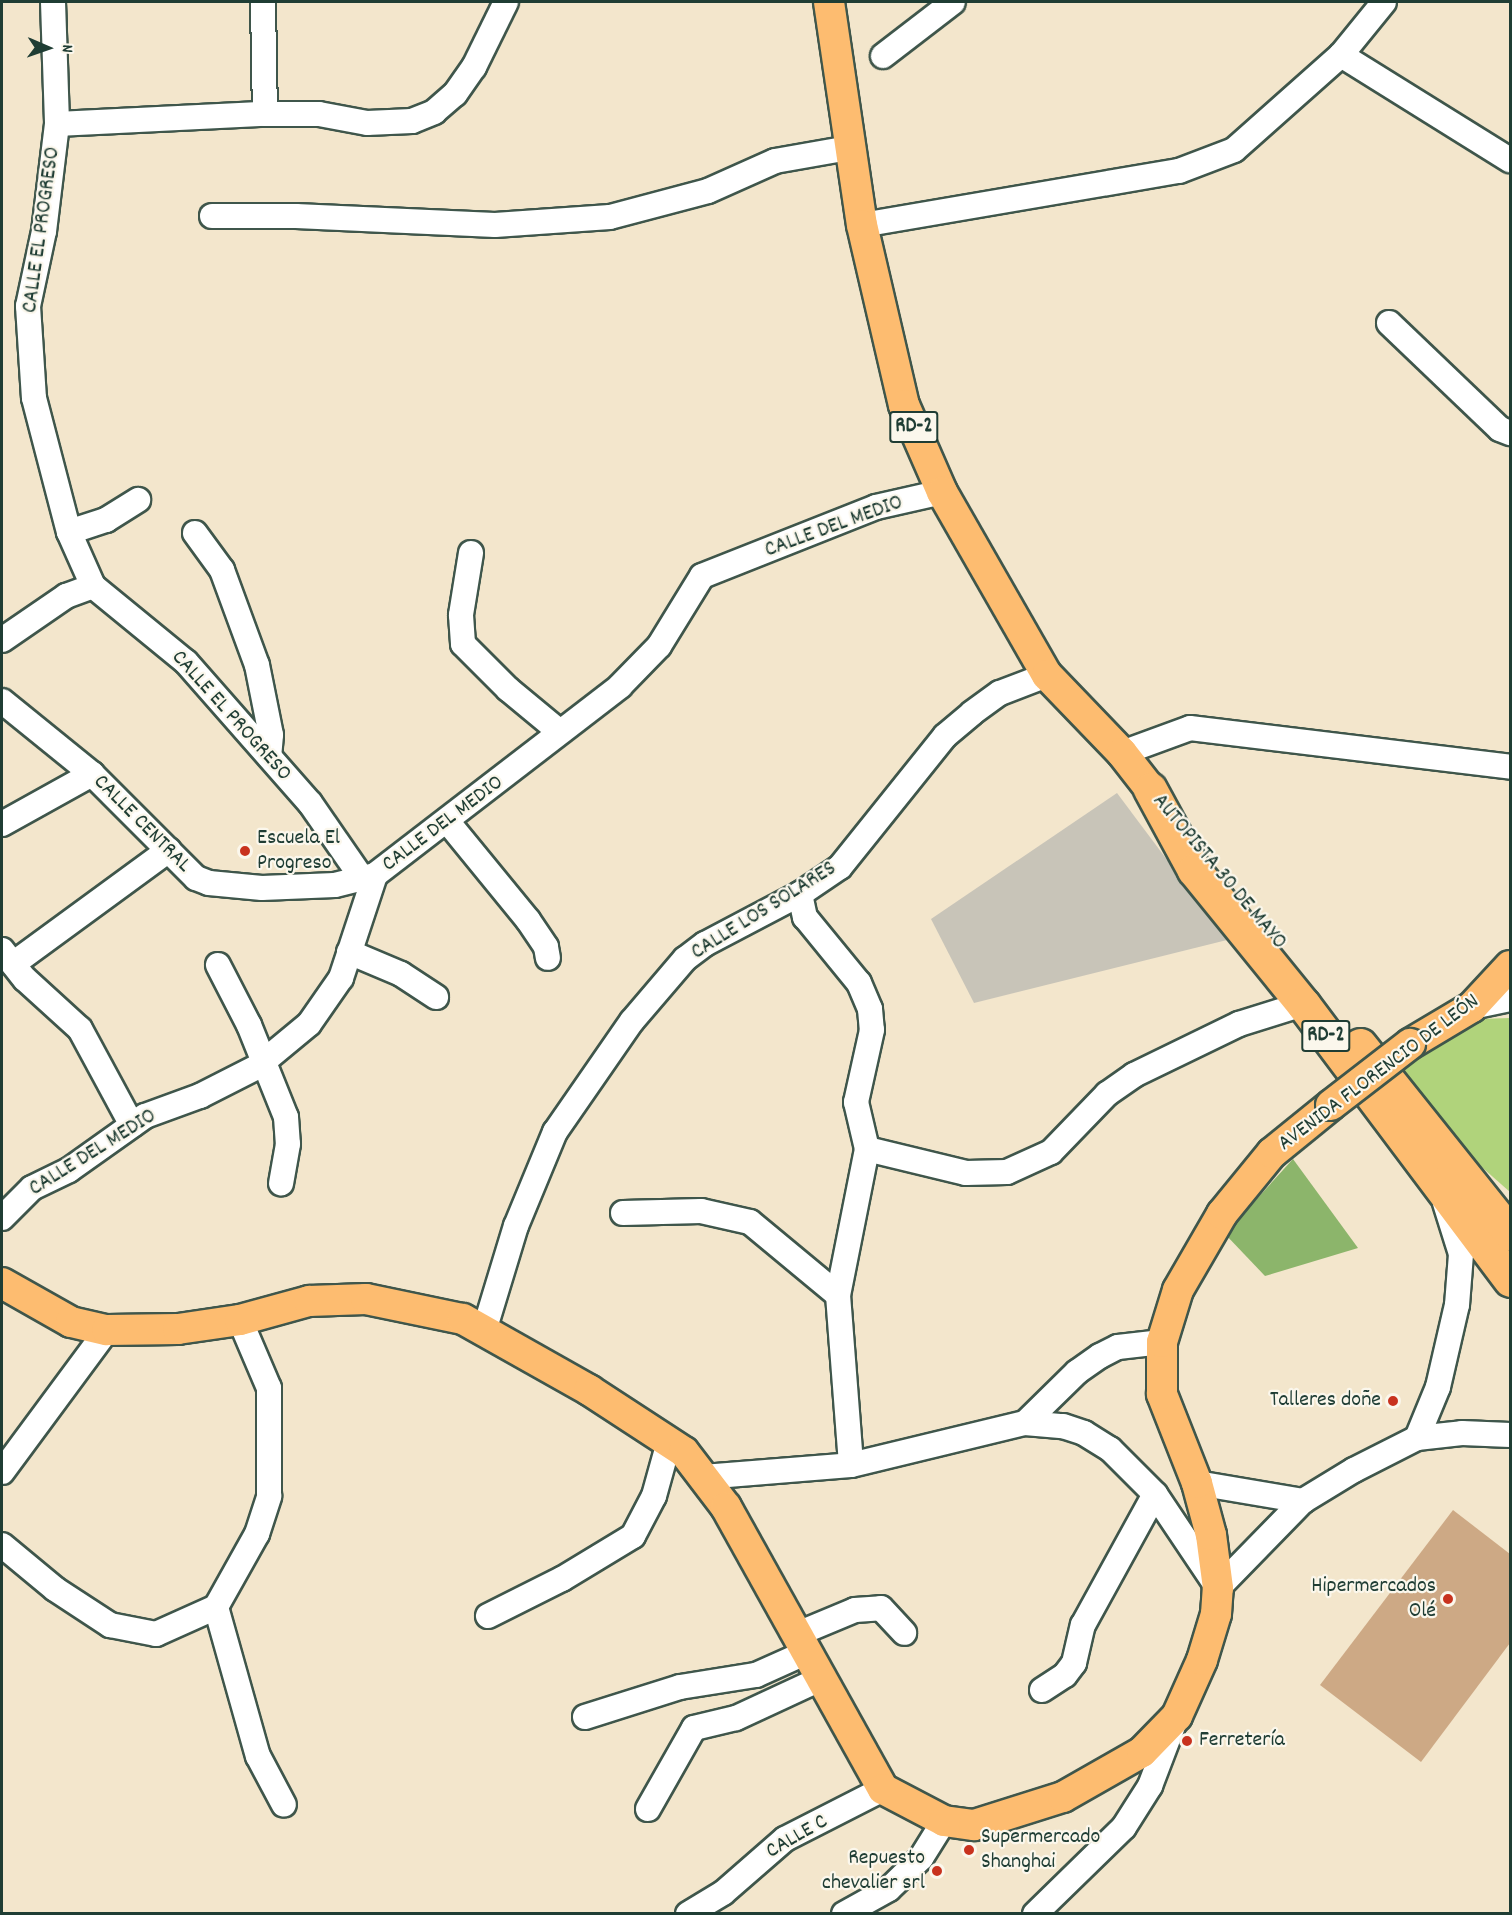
<!DOCTYPE html>
<meta charset="utf-8">
<style>
body{margin:0}
#map{position:relative;width:1512px;height:1915px;overflow:hidden;background:#f3e6cc;font-family:Dekko,sans-serif}
div>[style]{position:absolute}
[style*='--x']{left:calc(var(--x)*1px);top:calc(var(--y)*1px);width:calc(var(--w)*1px);rotate:calc(var(--a)*1deg)}
.industrial>*{inset:0;background:#c8c4b8}
.green>*{inset:0;background:#b0d37b}
.forest>*{inset:0;background:#8cb56b}
.building>*{inset:0;background:#cda985}
.roads{filter:drop-shadow(2px 0 #3f564b) drop-shadow(-2px 0 #3f564b) drop-shadow(0 2px #3f564b) drop-shadow(0 -2px #3f564b)}
.minor>*{height:24px;margin:-12px;padding:0 12px;transform-origin:12px;border-radius:12px;background:#fff}
.major>*{height:30px;margin:-15px;padding:0 15px;transform-origin:15px;border-radius:15px;background:#fdbc70}
.highway>*{height:33px;margin:-16.5px;padding:0 16.5px;transform-origin:16.5px;border-radius:16.5px;background:#fdbc70}
.bridges{filter:drop-shadow(2px 0 #3f564b) drop-shadow(-2px 0 #3f564b) drop-shadow(0 2px #3f564b) drop-shadow(0 -2px #3f564b)}
.major-bridge>*{height:30px;margin:-15px;padding:0 15px;transform-origin:15px;border-radius:15px;background:#fdbc70}
.dots>*{width:16px;height:16px;translate:-50% -50%;box-sizing:border-box;border:3px solid #fbf7ec;border-radius:50%}
span{translate:-50% -50%;white-space:nowrap;text-align:center;line-height:1.15;-webkit-text-stroke:4.5px #fbf7ec;paint-order:stroke}
.shield-label span{padding:2px 4px;background:#fbf7ec;border:2px solid;border-radius:4px;-webkit-text-stroke-width:0}
.shield-label{font-size:21px;color:#1f3d34;font-weight:700}
.street-label{font-size:22px;color:#1f3d34}
.poi-label{font-size:22px;color:#1f3d34}
.left{translate:0 -50%;text-align:left}
.right{translate:-100% -50%;text-align:right}
.frame{position:absolute;inset:0;border:3px solid #1f3d34;pointer-events:none}
.north{position:absolute;left:18px;top:18px;width:60px;height:60px;-webkit-text-stroke:4px #fbf7ec;paint-order:stroke;rotate:92deg;font-size:16px;font-weight:700;line-height:24px;text-align:center;color:#1f3d34}
.north::after{content:'';display:block;margin:auto;width:21px;height:27px;background:#1f3d34;clip-path:polygon(50% 0,100% 100%,50% 72%,0 100%)}
</style>
<div id="map">
<div class="industrial">
<div style="clip-path:polygon(1117px 793px,1227px 940px,974px 1003px,931px 919px)"></div>
</div>
<div class="green">
<div style="clip-path:polygon(1510px 1018px,1510px 1192px,1476px 1162px,1400px 1067px,1480px 1019px)"></div>
</div>
<div class="forest">
<div style="clip-path:polygon(1293px 1159px,1358px 1248px,1265px 1276px,1225px 1234px)"></div>
</div>
<div class="building">
<div style="clip-path:polygon(1453px 1510px,1510px 1554px,1510px 1643px,1421px 1762px,1320px 1685px)"></div>
</div>
<div class="roads">
<div class="minor">
<div style="--x:53;--y:2;--w:122;--a:88.1"></div>
<div style="--x:57;--y:124;--w:108;--a:96.9"></div>
<div style="--x:44;--y:231;--w:77;--a:102"></div>
<div style="--x:28;--y:306;--w:92;--a:86.3"></div>
<div style="--x:34;--y:398;--w:138;--a:75.4"></div>
<div style="--x:69;--y:532;--w:59;--a:66"></div>
<div style="--x:93;--y:586;--w:120;--a:39.3"></div>
<div style="--x:186;--y:662;--w:188;--a:48.7"></div>
<div style="--x:310;--y:803;--w:95;--a:55.3"></div>
<div style="--x:263;--y:2;--w:112;--a:89"></div>
<div style="--x:1341;--y:55;--w:199;--a:31.9"></div>
<div style="--x:883;--y:56;--w:88;--a:-37.6"></div>
<div style="--x:57;--y:124;--w:208;--a:-2.8"></div>
<div style="--x:265;--y:114;--w:54;--a:0"></div>
<div style="--x:319;--y:114;--w:49;--a:10.6"></div>
<div style="--x:367;--y:123;--w:45;--a:-2.5"></div>
<div style="--x:412;--y:121;--w:24;--a:-22"></div>
<div style="--x:434;--y:112;--w:28;--a:-41"></div>
<div style="--x:455;--y:94;--w:33;--a:-55"></div>
<div style="--x:474;--y:67;--w:72;--a:-63.8"></div>
<div style="--x:212;--y:216;--w:84;--a:0"></div>
<div style="--x:296;--y:216;--w:199;--a:2.6"></div>
<div style="--x:495;--y:225;--w:115;--a:-4"></div>
<div style="--x:610;--y:217;--w:101;--a:-14.9"></div>
<div style="--x:708;--y:191;--w:73;--a:-24.1"></div>
<div style="--x:775;--y:161;--w:75;--a:-10"></div>
<div style="--x:862;--y:225;--w:322;--a:-9.7"></div>
<div style="--x:1179;--y:171;--w:59;--a:-20.9"></div>
<div style="--x:1234;--y:150;--w:143;--a:-41.6"></div>
<div style="--x:1341;--y:55;--w:68;--a:-50.9"></div>
<div style="--x:1389;--y:323;--w:153;--a:43.7"></div>
<div style="--x:1500;--y:429;--w:11;--a:22"></div>
<div style="--x:69;--y:532;--w:39;--a:-18"></div>
<div style="--x:106;--y:520;--w:38;--a:-32"></div>
<div style="--x:195;--y:533;--w:46;--a:53.9"></div>
<div style="--x:222;--y:570;--w:101;--a:69.8"></div>
<div style="--x:257;--y:665;--w:71;--a:78.7"></div>
<div style="--x:271;--y:735;--w:21;--a:95"></div>
<div style="--x:471;--y:553;--w:63;--a:99.2"></div>
<div style="--x:461;--y:615;--w:29;--a:86"></div>
<div style="--x:463;--y:644;--w:64;--a:45"></div>
<div style="--x:508;--y:689;--w:67;--a:39.6"></div>
<div style="--x:2;--y:640;--w:78;--a:-34.5"></div>
<div style="--x:66;--y:596;--w:29;--a:-20"></div>
<div style="--x:2;--y:701;--w:116;--a:39"></div>
<div style="--x:92;--y:774;--w:147;--a:45"></div>
<div style="--x:196;--y:878;--w:14;--a:21"></div>
<div style="--x:209;--y:883;--w:53;--a:5.4"></div>
<div style="--x:262;--y:888;--w:73;--a:-2.4"></div>
<div style="--x:335;--y:885;--w:41;--a:-14"></div>
<div style="--x:1122;--y:753;--w:72;--a:-20.2"></div>
<div style="--x:1190;--y:728;--w:322;--a:6.9"></div>
<div style="--x:447;--y:821;--w:128;--a:50.7"></div>
<div style="--x:528;--y:920;--w:32;--a:56"></div>
<div style="--x:546;--y:947;--w:11;--a:80"></div>
<div style="--x:2;--y:824;--w:103;--a:-29.1"></div>
<div style="--x:800;--y:894;--w:24;--a:78"></div>
<div style="--x:805;--y:917;--w:85;--a:50.7"></div>
<div style="--x:859;--y:983;--w:28;--a:67"></div>
<div style="--x:870;--y:1009;--w:21;--a:85"></div>
<div style="--x:872;--y:1030;--w:74;--a:102.5"></div>
<div style="--x:856;--y:1102;--w:48;--a:76.8"></div>
<div style="--x:867;--y:1149;--w:149;--a:101.2"></div>
<div style="--x:838;--y:1295;--w:170;--a:85.6"></div>
<div style="--x:2;--y:950;--w:37;--a:52"></div>
<div style="--x:25;--y:979;--w:74;--a:42.3"></div>
<div style="--x:80;--y:1029;--w:109;--a:61.6"></div>
<div style="--x:349;--y:952;--w:56;--a:22.9"></div>
<div style="--x:401;--y:974;--w:42;--a:33.3"></div>
<div style="--x:13;--y:964;--w:193;--a:-36.2"></div>
<div style="--x:218;--y:965;--w:68;--a:62.7"></div>
<div style="--x:249;--y:1025;--w:99;--a:68.1"></div>
<div style="--x:286;--y:1117;--w:27;--a:86"></div>
<div style="--x:288;--y:1144;--w:40;--a:100"></div>
<div style="--x:1472;--y:1007;--w:39;--a:-12"></div>
<div style="--x:867;--y:1149;--w:102;--a:13.6"></div>
<div style="--x:966;--y:1173;--w:41;--a:-1.4"></div>
<div style="--x:1007;--y:1172;--w:48;--a:-24.4"></div>
<div style="--x:1051;--y:1152;--w:81;--a:-46"></div>
<div style="--x:1107;--y:1094;--w:33;--a:-35"></div>
<div style="--x:1134;--y:1075;--w:117;--a:-25.9"></div>
<div style="--x:1239;--y:1024;--w:67;--a:-17.4"></div>
<div style="--x:623;--y:1213;--w:78;--a:-1.5"></div>
<div style="--x:701;--y:1211;--w:50;--a:12.7"></div>
<div style="--x:750;--y:1222;--w:114;--a:39.7"></div>
<div style="--x:2;--y:1218;--w:42;--a:-45"></div>
<div style="--x:32;--y:1188;--w:41;--a:-25.9"></div>
<div style="--x:69;--y:1170;--w:93;--a:-35.4"></div>
<div style="--x:145;--y:1116;--w:59;--a:-20"></div>
<div style="--x:200;--y:1096;--w:64;--a:-27"></div>
<div style="--x:257;--y:1067;--w:67;--a:-39.6"></div>
<div style="--x:309;--y:1024;--w:56;--a:-55.2"></div>
<div style="--x:341;--y:978;--w:108;--a:-71.7"></div>
<div style="--x:375;--y:875;--w:309;--a:-37.6"></div>
<div style="--x:620;--y:686;--w:56;--a:-45.7"></div>
<div style="--x:659;--y:646;--w:82;--a:-58.4"></div>
<div style="--x:702;--y:576;--w:187;--a:-21.6"></div>
<div style="--x:876;--y:507;--w:68;--a:-12.8"></div>
<div style="--x:484;--y:1331;--w:110;--a:-73.1"></div>
<div style="--x:516;--y:1226;--w:102;--a:-67.5"></div>
<div style="--x:555;--y:1132;--w:135;--a:-55.3"></div>
<div style="--x:632;--y:1021;--w:82;--a:-49.5"></div>
<div style="--x:685;--y:959;--w:25;--a:-37"></div>
<div style="--x:705;--y:944;--w:107;--a:-27.8"></div>
<div style="--x:800;--y:894;--w:48;--a:-34"></div>
<div style="--x:840;--y:867;--w:168;--a:-51.3"></div>
<div style="--x:945;--y:736;--w:35;--a:-40"></div>
<div style="--x:972;--y:713;--w:34;--a:-36"></div>
<div style="--x:1000;--y:693;--w:50;--a:-21"></div>
<div style="--x:1025;--y:1423;--w:73;--a:-44.4"></div>
<div style="--x:1077;--y:1372;--w:28;--a:-35"></div>
<div style="--x:1100;--y:1356;--w:20;--a:-27"></div>
<div style="--x:1118;--y:1347;--w:44;--a:-6.5"></div>
<div style="--x:1417;--y:1438;--w:55;--a:-67.6"></div>
<div style="--x:1438;--y:1387;--w:84;--a:-77"></div>
<div style="--x:1457;--y:1305;--w:51;--a:-85.5"></div>
<div style="--x:1461;--y:1254;--w:53;--a:-107.4"></div>
<div style="--x:2;--y:1472;--w:177;--a:-53.5"></div>
<div style="--x:703;--y:1477;--w:148;--a:-4.6"></div>
<div style="--x:851;--y:1465;--w:179;--a:-13.6"></div>
<div style="--x:1025;--y:1423;--w:38;--a:5"></div>
<div style="--x:1063;--y:1426;--w:22;--a:18"></div>
<div style="--x:1084;--y:1433;--w:31;--a:32"></div>
<div style="--x:1110;--y:1449;--w:64;--a:45"></div>
<div style="--x:1155;--y:1494;--w:113;--a:56.2"></div>
<div style="--x:1218;--y:1588;--w:122;--a:-45.7"></div>
<div style="--x:1303;--y:1501;--w:60;--a:-31.3"></div>
<div style="--x:1354;--y:1470;--w:71;--a:-26.9"></div>
<div style="--x:1417;--y:1438;--w:45;--a:-6.3"></div>
<div style="--x:1462;--y:1433;--w:48;--a:2.4"></div>
<div style="--x:1197;--y:1483;--w:108;--a:9.6"></div>
<div style="--x:2;--y:1545;--w:69;--a:39.7"></div>
<div style="--x:55;--y:1589;--w:66;--a:33.2"></div>
<div style="--x:110;--y:1625;--w:47;--a:11.1"></div>
<div style="--x:156;--y:1634;--w:66;--a:-24.2"></div>
<div style="--x:216;--y:1607;--w:84;--a:-60.7"></div>
<div style="--x:257;--y:1534;--w:40;--a:-72"></div>
<div style="--x:269;--y:1496;--w:108;--a:-90"></div>
<div style="--x:269;--y:1388;--w:74;--a:-113.1"></div>
<div style="--x:216;--y:1607;--w:155;--a:74.3"></div>
<div style="--x:258;--y:1756;--w:55;--a:62"></div>
<div style="--x:488;--y:1616;--w:83;--a:-26.6"></div>
<div style="--x:562;--y:1579;--w:83;--a:-31.2"></div>
<div style="--x:633;--y:1536;--w:45;--a:-62.3"></div>
<div style="--x:654;--y:1496;--w:56;--a:-74.5"></div>
<div style="--x:795;--y:1635;--w:65;--a:-22.6"></div>
<div style="--x:855;--y:1610;--w:26;--a:-4"></div>
<div style="--x:881;--y:1608;--w:34;--a:47"></div>
<div style="--x:1042;--y:1690;--w:27;--a:-33"></div>
<div style="--x:1065;--y:1675;--w:15;--a:-53"></div>
<div style="--x:1074;--y:1663;--w:39;--a:-77"></div>
<div style="--x:1083;--y:1625;--w:149;--a:-61.2"></div>
<div style="--x:585;--y:1717;--w:100;--a:-17.5"></div>
<div style="--x:680;--y:1687;--w:77;--a:-9"></div>
<div style="--x:756;--y:1675;--w:54;--a:-24.2"></div>
<div style="--x:648;--y:1809;--w:93;--a:-60.4"></div>
<div style="--x:694;--y:1728;--w:43;--a:-13.4"></div>
<div style="--x:736;--y:1718;--w:93;--a:-24.9"></div>
<div style="--x:688;--y:1914;--w:41;--a:-31"></div>
<div style="--x:723;--y:1893;--w:82;--a:-41.1"></div>
<div style="--x:785;--y:1839;--w:110;--a:-27"></div>
<div style="--x:844;--y:1914;--w:51;--a:-29.1"></div>
<div style="--x:889;--y:1889;--w:45;--a:-44.1"></div>
<div style="--x:921;--y:1858;--w:44;--a:-58.1"></div>
<div style="--x:1035;--y:1914;--w:124;--a:-44.3"></div>
<div style="--x:1124;--y:1827;--w:49;--a:-57.6"></div>
<div style="--x:1150;--y:1786;--w:67;--a:-69.1"></div>
</div>
<div class="major">
<div style="--x:829;--y:2;--w:225;--a:81.6"></div>
<div style="--x:862;--y:225;--w:185;--a:76.9"></div>
<div style="--x:904;--y:405;--w:95;--a:66.4"></div>
<div style="--x:942;--y:492;--w:211;--a:60.2"></div>
<div style="--x:1047;--y:675;--w:108;--a:46.1"></div>
<div style="--x:1122;--y:753;--w:46;--a:52.1"></div>
<div style="--x:1410;--y:1044;--w:72;--a:-30.8"></div>
<div style="--x:1472;--y:1007;--w:56;--a:-47.2"></div>
<div style="--x:2;--y:1283;--w:79;--a:29.5"></div>
<div style="--x:71;--y:1322;--w:37;--a:13"></div>
<div style="--x:107;--y:1330;--w:71;--a:-0.8"></div>
<div style="--x:178;--y:1329;--w:63;--a:-8.3"></div>
<div style="--x:240;--y:1320;--w:72;--a:-15.4"></div>
<div style="--x:309;--y:1301;--w:57;--a:-2"></div>
<div style="--x:366;--y:1299;--w:99;--a:11.7"></div>
<div style="--x:463;--y:1319;--w:145;--a:29.4"></div>
<div style="--x:589;--y:1390;--w:113;--a:33.1"></div>
<div style="--x:684;--y:1452;--w:69;--a:52.6"></div>
<div style="--x:726;--y:1507;--w:323;--a:60.9"></div>
<div style="--x:883;--y:1789;--w:69;--a:27.7"></div>
<div style="--x:944;--y:1821;--w:30;--a:8"></div>
<div style="--x:974;--y:1825;--w:93;--a:-17.5"></div>
<div style="--x:1063;--y:1797;--w:91;--a:-29.7"></div>
<div style="--x:1142;--y:1752;--w:50;--a:-45.8"></div>
<div style="--x:1177;--y:1716;--w:61;--a:-65.9"></div>
<div style="--x:1202;--y:1660;--w:48;--a:-73.1"></div>
<div style="--x:1216;--y:1614;--w:26;--a:-86"></div>
<div style="--x:1218;--y:1588;--w:53;--a:-97.5"></div>
<div style="--x:1211;--y:1535;--w:54;--a:-105.1"></div>
<div style="--x:1197;--y:1483;--w:96;--a:-111.5"></div>
<div style="--x:1162;--y:1394;--w:52;--a:-90"></div>
<div style="--x:1162;--y:1342;--w:54;--a:-72.9"></div>
<div style="--x:1178;--y:1290;--w:88;--a:-59.9"></div>
<div style="--x:1222;--y:1214;--w:79;--a:-50.7"></div>
<div style="--x:1272;--y:1153;--w:76;--a:-39.1"></div>
</div>
<div class="highway">
<div style="--x:1150;--y:789;--w:92;--a:61.5"></div>
<div style="--x:1194;--y:870;--w:173;--a:50.9"></div>
<div style="--x:1303;--y:1004;--w:345;--a:53.1"></div>
<div style="--x:1360;--y:1045;--w:241;--a:51.4"></div>
</div>
</div>
<div class="bridges">
<div class="major-bridge">
<div style="--x:1331;--y:1105;--w:100;--a:-37.7"></div>
</div>
</div>
<div class="dots">
<div style="left:245px;top:851px;background:#c8321e"></div>
<div style="left:1393px;top:1401px;background:#c8321e"></div>
<div style="left:1448px;top:1599px;background:#c8321e"></div>
<div style="left:1187px;top:1741px;background:#c8321e"></div>
<div style="left:969px;top:1850px;background:#c8321e"></div>
<div style="left:937px;top:1871px;background:#c8321e"></div>
</div>
<div class="shield-label">
<span style="left:914px;top:427px">RD-2</span>
<span style="left:1326px;top:1036px">RD-2</span>
</div>
<div class="street-label">
<span style="left:42px;top:230px;rotate:-82deg">CALLE EL PROGRESO</span>
<span style="left:834px;top:527px;rotate:-20deg">CALLE DEL MEDIO</span>
<span style="left:231px;top:716px;rotate:48deg">CALLE EL PROGRESO</span>
<span style="left:142px;top:824px;rotate:45deg">CALLE CENTRAL</span>
<span style="left:443px;top:824px;rotate:-37deg">CALLE DEL MEDIO</span>
<span style="left:1219px;top:872px;rotate:50deg">AUTOPISTA 30 DE MAYO</span>
<span style="left:764px;top:911px;rotate:-32deg">CALLE LOS SOLARES</span>
<span style="left:1379px;top:1073px;rotate:-37deg">AVENIDA FLORENCIO DE LEÓN</span>
<span style="left:93px;top:1153px;rotate:-32deg">CALLE DEL MEDIO</span>
<span style="left:797px;top:1837px;rotate:-30deg">CALLE C</span>
</div>
<div class="poi-label">
<span class="left" style="left:257px;top:851px">Escuela El<br>Progreso</span>
<span class="right" style="left:1381px;top:1401px">Talleres doñe</span>
<span class="right" style="left:1436px;top:1599px">Hipermercados<br>Olé</span>
<span class="left" style="left:1199px;top:1741px">Ferretería</span>
<span class="left" style="left:981px;top:1850px">Supermercado<br>Shanghai</span>
<span class="right" style="left:925px;top:1871px">Repuesto<br>chevalier srl</span>
</div>
<div class="frame"></div>
<div class="north">N</div>
</div>
